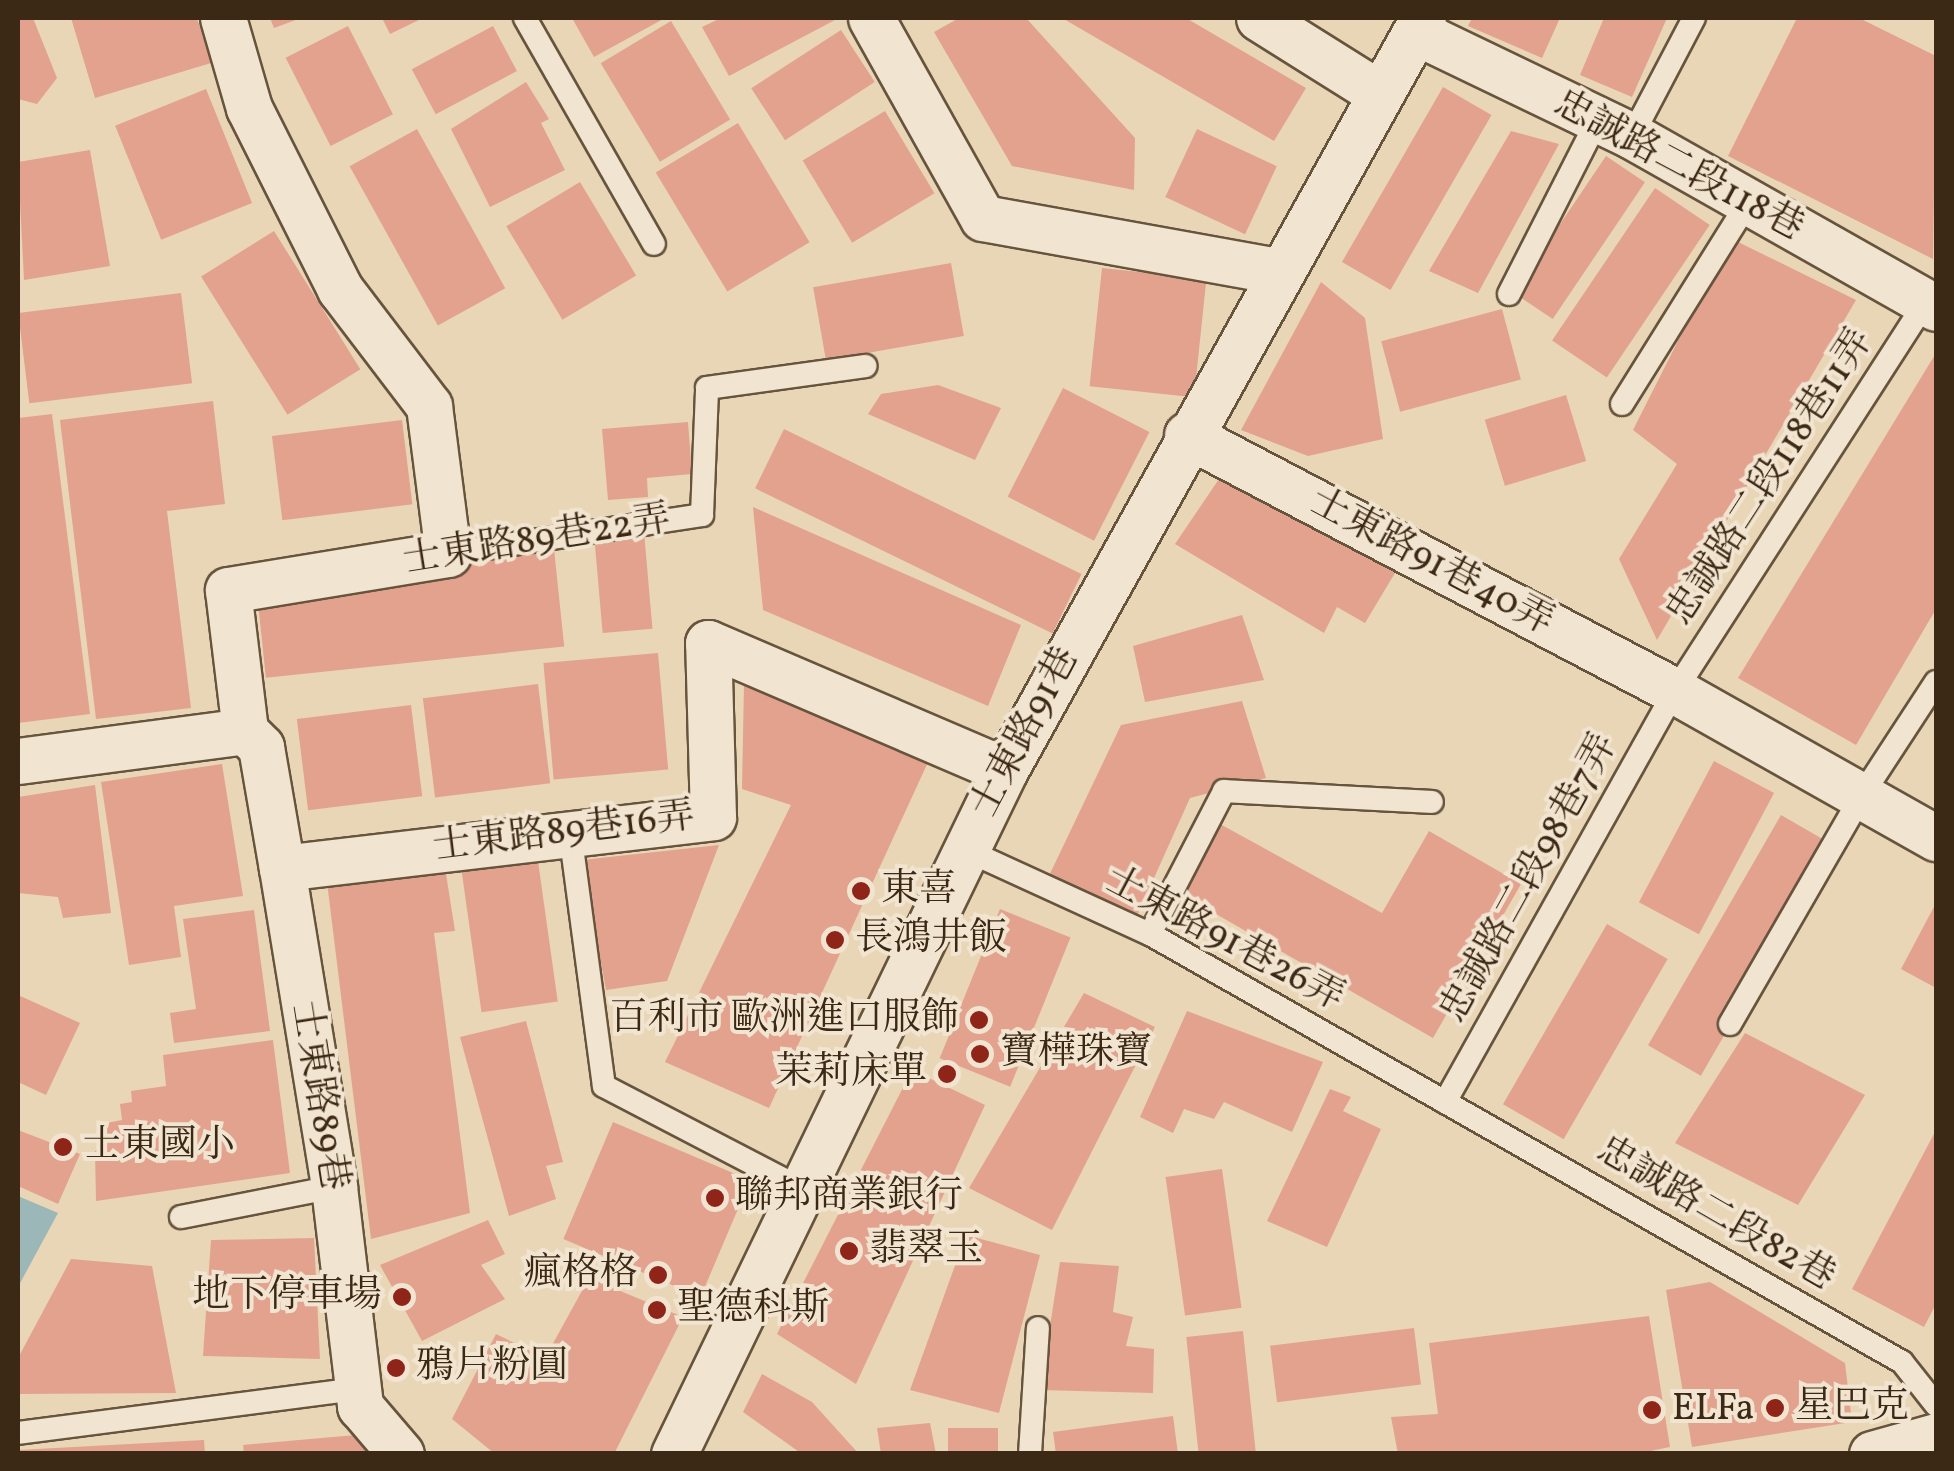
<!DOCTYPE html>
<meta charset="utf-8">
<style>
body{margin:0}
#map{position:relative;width:1954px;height:1471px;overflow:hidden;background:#e9d6b6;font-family:Vollkorn,"Noto Serif TC",serif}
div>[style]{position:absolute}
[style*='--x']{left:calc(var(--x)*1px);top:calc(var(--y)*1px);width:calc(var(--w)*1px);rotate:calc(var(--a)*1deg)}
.water>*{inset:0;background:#9cb7b8}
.building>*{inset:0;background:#e2a28e;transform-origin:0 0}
.roads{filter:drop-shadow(2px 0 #67543d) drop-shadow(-2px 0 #67543d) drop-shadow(0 2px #67543d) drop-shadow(0 -2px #67543d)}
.lane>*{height:22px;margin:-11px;padding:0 11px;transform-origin:11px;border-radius:11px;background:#f1e4d0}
.street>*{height:45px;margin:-22.5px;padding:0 22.5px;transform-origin:22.5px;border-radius:22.5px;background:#f1e4d0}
.dots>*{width:28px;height:28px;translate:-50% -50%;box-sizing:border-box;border:5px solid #f1e4d0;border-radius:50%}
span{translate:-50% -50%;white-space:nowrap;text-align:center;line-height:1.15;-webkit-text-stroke:8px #f1e4d0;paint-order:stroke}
.street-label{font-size:38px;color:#3c2915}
.poi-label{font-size:38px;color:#3c2915}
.left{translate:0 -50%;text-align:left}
.right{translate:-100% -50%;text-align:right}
.frame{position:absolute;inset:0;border:20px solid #3c2915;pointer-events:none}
</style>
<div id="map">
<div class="water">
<div style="clip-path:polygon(18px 1196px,58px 1213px,18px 1287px)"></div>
</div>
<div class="building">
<div style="clip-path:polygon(18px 18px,33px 18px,57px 78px,37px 104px,18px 99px)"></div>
<div style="clip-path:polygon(71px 18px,197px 18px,211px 63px,95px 98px)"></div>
<div style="clip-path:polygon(270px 18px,301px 18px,274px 28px)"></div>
<div style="clip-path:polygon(382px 18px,423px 18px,390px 34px)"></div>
<div style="clip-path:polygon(572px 18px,665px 18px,594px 57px)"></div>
<div style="clip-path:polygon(721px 18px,833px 18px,835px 20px,729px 76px,702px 27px)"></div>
<div style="clip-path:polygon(959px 18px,1026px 18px,1135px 138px,1134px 190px,1012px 166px,934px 32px)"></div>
<div style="clip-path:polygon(1062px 18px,1186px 18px,1306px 88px,1274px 141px)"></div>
<div style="clip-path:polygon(1472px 18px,1560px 18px,1542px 58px,1468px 26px)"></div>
<div style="clip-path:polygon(1604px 18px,1667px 18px,1632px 97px,1580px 75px)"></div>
<div style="clip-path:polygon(1797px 18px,1859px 18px,1936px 56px,1933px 259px,1728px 156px)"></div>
<div style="left:671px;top:21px;width:115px;height:82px;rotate:59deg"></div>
<div style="left:348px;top:26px;width:99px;height:70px;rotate:63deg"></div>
<div style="left:493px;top:26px;width:51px;height:92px;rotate:62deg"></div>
<div style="left:841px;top:30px;width:62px;height:107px;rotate:57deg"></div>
<div style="clip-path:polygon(526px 82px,549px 119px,541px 123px,565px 170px,490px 207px,451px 129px)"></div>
<div style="left:1443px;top:87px;width:56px;height:202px;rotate:30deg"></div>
<div style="left:206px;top:89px;width:123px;height:98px;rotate:68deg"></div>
<div style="left:885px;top:111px;width:96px;height:96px;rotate:59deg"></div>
<div style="left:738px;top:123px;width:139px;height:96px;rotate:59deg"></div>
<div style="left:417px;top:129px;width:182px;height:77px;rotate:61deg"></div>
<div style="left:1197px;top:129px;width:88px;height:75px;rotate:25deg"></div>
<div style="clip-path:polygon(1511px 131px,1559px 144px,1478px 293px,1429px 271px)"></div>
<div style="clip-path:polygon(90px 150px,110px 266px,24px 280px,18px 162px)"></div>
<div style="left:1606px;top:156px;width:47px;height:165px;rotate:34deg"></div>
<div style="left:580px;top:182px;width:109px;height:86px;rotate:59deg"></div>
<div style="left:1655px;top:188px;width:66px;height:184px;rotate:34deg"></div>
<div style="left:274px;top:231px;width:163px;height:86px;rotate:58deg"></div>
<div style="clip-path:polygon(1730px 238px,1856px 300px,1657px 640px,1619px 559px,1677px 464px,1633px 430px)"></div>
<div style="left:951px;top:263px;width:74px;height:140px;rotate:80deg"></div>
<div style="left:1102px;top:268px;width:105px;height:119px;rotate:6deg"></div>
<div style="clip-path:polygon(1321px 282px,1365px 318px,1383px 439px,1308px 456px,1241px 430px)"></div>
<div style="left:181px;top:293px;width:91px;height:164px;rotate:83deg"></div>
<div style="left:1502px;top:309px;width:73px;height:125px;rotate:75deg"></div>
<div style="clip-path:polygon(1936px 353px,1936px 609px,1856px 745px,1738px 678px)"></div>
<div style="clip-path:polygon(938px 385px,1001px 408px,975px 460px,868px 414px,881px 394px)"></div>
<div style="left:1063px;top:388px;width:97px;height:122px;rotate:27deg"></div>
<div style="left:1566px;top:395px;width:69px;height:85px;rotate:73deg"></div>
<div style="clip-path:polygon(213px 401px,225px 504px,167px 511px,191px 708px,96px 719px,60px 420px)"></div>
<div style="clip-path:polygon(52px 414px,90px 714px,18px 723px,18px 418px)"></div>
<div style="left:402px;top:420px;width:85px;height:131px;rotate:83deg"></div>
<div style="clip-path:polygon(688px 422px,692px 474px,647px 478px,648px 497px,608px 500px,602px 429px)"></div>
<div style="left:784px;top:429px;width:331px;height:66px;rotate:26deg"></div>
<div style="clip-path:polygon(1219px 479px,1398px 568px,1365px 623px,1337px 607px,1324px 633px,1175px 544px)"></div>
<div style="clip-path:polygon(753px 507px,1021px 625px,988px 706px,763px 610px)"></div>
<div style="left:644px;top:532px;width:97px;height:50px;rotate:85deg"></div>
<div style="left:554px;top:549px;width:98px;height:300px;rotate:84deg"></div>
<div style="clip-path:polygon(1242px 615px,1264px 680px,1145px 702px,1133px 646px)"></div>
<div style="left:658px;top:653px;width:117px;height:115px;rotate:85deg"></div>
<div style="left:538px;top:684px;width:100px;height:116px;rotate:83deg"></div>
<div style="clip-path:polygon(744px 684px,929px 760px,769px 1108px,665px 1062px,791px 805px,742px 789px)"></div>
<div style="clip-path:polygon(1242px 701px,1266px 778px,1190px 798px,1136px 918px,1046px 882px,1121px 725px)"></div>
<div style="left:411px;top:705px;width:92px;height:115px;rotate:83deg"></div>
<div style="left:1714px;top:761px;width:68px;height:160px;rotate:28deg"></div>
<div style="clip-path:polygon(222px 764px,243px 896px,174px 906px,181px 957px,129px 965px,101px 782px)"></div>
<div style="clip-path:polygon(95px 785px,111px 913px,63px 918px,58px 897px,18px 893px,18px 797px)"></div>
<div style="left:1781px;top:815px;width:61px;height:266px;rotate:30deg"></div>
<div style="clip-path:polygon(1220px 824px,1382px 913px,1429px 831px,1521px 884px,1433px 1038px,1165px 885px,1197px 828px)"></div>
<div style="clip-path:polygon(719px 845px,667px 981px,606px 990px,582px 860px)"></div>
<div style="left:537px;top:854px;width:149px;height:77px;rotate:82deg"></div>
<div style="clip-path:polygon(444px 861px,455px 931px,434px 933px,470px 1213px,371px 1239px,327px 882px)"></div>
<div style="clip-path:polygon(1936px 903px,1936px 988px,1901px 969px)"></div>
<div style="left:1000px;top:909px;width:76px;height:161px;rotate:22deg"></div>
<div style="clip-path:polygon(254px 910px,270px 1031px,174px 1043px,170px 1013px,196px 1009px,183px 919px)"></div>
<div style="left:1607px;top:924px;width:70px;height:208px;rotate:30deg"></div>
<div style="clip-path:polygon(1084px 993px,1155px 1027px,1052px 1230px,969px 1188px)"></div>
<div style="clip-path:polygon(18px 995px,80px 1023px,46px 1095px,18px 1082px)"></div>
<div style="clip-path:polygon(1187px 1011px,1323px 1062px,1292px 1132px,1224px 1102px,1214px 1119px,1184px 1109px,1173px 1133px,1140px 1117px)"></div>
<div style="clip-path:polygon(526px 1021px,563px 1162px,546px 1166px,556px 1199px,509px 1216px,460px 1037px)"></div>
<div style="clip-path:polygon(1745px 1033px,1865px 1095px,1798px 1205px,1675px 1143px)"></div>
<div style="clip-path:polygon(273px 1040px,290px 1173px,96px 1201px,95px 1151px,105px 1149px,107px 1123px,122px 1120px,120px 1104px,132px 1102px,131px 1091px,166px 1086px,163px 1055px)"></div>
<div style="clip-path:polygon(912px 1070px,985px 1105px,856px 1384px,777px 1334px)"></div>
<div style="clip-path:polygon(1330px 1089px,1351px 1097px,1343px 1111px,1381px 1129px,1327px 1247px,1267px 1221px)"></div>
<div style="left:613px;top:1122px;width:149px;height:127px;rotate:23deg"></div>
<div style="clip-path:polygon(18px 1130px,80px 1154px,58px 1204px,18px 1186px)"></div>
<div style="clip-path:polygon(1936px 1130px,1936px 1304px,1924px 1327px,1852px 1289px)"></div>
<div style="left:1222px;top:1169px;width:140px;height:57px;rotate:82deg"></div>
<div style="clip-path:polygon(488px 1220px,505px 1254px,481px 1265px,505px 1299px,422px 1341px,380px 1265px)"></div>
<div style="clip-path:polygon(966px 1235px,1040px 1255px,999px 1413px,910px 1390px)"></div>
<div style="clip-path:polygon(314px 1238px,320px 1359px,203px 1356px,211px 1240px)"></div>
<div style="clip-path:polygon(71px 1259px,152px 1266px,176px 1393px,18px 1394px,18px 1358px)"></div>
<div style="clip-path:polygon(1060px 1262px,1119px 1266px,1113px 1312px,1133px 1317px,1126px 1346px,1154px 1349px,1153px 1393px,1040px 1390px)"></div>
<div style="clip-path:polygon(589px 1278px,683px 1317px,614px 1454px,495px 1454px,452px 1419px,496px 1334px,545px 1358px)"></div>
<div style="clip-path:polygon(1710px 1282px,1845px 1363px,1852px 1422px,1692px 1447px,1666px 1290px)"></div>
<div style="clip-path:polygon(1649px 1316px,1670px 1447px,1636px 1454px,1398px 1454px,1391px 1417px,1438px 1414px,1429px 1343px)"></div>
<div style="left:1414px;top:1328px;width:57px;height:145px;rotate:83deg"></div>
<div style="left:1243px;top:1331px;width:124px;height:57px;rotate:84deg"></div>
<div style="clip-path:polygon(762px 1374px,812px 1402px,859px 1454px,802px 1454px,743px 1412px)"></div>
<div style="clip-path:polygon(1173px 1416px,1178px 1454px,1056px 1454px,1053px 1432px)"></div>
<div style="clip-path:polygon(930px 1423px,936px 1454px,881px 1454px,877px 1428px)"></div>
<div style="left:948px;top:1428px;width:50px;height:26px"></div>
<div style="clip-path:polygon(378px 1433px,384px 1454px,244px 1454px,243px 1445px)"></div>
<div style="clip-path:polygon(204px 1440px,205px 1454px,18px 1454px,18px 1450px)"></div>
</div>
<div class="roads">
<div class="lane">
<div style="--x:525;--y:18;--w:260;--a:60.3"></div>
<div style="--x:1632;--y:136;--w:133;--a:-62.3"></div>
<div style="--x:1509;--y:294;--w:194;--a:-63"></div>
<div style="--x:1622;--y:404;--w:236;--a:-58"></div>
<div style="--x:448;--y:554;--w:257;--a:-8.7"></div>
<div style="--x:702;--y:515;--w:127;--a:-87.7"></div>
<div style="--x:707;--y:388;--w:160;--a:-7.9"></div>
<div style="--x:570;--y:832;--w:256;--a:82.4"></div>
<div style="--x:604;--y:1086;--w:221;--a:27.5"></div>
<div style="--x:964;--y:849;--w:205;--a:24.6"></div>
<div style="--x:1150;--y:934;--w:865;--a:29.65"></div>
<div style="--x:1902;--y:1362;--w:55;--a:51.7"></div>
<div style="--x:1150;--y:934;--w:161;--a:-62.6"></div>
<div style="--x:1224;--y:791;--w:208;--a:3"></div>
<div style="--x:1730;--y:1024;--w:264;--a:-60"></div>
<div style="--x:1862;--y:795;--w:135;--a:-56.8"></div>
<div style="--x:1445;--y:1102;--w:471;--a:-60.8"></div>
<div style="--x:1675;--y:691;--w:463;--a:-57.2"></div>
<div style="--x:181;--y:1217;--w:156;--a:-11.1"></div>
<div style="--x:18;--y:1433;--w:341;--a:-7.4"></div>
<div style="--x:1030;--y:1454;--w:126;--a:-86.4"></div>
</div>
<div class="street">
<div style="--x:223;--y:18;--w:94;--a:73.9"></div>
<div style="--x:249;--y:108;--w:203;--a:63.3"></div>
<div style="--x:340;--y:289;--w:147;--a:52.7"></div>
<div style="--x:429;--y:406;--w:149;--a:82.7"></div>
<div style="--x:448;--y:554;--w:223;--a:170.7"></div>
<div style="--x:228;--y:590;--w:142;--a:83.1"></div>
<div style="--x:871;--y:18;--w:229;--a:60.8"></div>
<div style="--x:983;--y:218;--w:300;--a:10.2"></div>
<div style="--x:1259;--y:18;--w:143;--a:32.1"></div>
<div style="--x:1416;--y:32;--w:240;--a:25.7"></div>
<div style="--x:1632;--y:136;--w:349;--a:29.5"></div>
<div style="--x:1187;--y:435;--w:551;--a:27.68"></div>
<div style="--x:1675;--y:691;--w:300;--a:29.4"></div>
<div style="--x:245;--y:731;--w:23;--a:45"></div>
<div style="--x:261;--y:747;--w:123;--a:80.2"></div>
<div style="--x:282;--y:868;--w:323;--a:80.7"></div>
<div style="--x:334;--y:1187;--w:221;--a:83.2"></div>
<div style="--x:360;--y:1406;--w:63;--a:49.5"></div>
<div style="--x:18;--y:761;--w:229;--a:-7.5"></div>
<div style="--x:282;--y:868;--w:434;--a:-6.7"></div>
<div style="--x:713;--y:817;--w:174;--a:-91.6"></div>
<div style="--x:708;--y:643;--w:323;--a:23.2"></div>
<div style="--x:674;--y:1454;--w:760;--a:-64.18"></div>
<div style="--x:1005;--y:770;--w:860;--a:-60.93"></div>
<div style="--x:1872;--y:1454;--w:66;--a:-15.7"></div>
</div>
</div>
<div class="dots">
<div style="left:861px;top:891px;background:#8f2418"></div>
<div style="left:835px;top:940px;background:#8f2418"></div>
<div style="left:979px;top:1020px;background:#8f2418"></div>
<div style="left:980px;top:1054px;background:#8f2418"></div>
<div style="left:947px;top:1074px;background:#8f2418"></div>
<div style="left:63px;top:1147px;background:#8f2418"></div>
<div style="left:715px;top:1198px;background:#8f2418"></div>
<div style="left:849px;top:1251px;background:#8f2418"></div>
<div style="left:658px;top:1275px;background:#8f2418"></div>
<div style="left:402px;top:1297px;background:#8f2418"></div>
<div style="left:657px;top:1310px;background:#8f2418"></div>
<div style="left:396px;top:1368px;background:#8f2418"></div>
<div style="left:1775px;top:1408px;background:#8f2418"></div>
<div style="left:1652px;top:1410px;background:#8f2418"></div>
</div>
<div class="street-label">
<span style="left:1678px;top:167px;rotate:28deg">忠誠路二段118巷</span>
<span style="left:1771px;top:478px;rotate:-57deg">忠誠路二段118巷11弄</span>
<span style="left:537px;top:541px;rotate:-9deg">士東路89巷22弄</span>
<span style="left:1431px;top:563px;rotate:28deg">士東路91巷40弄</span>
<span style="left:1026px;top:733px;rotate:-62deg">士東路91巷</span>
<span style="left:564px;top:833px;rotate:-7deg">士東路89巷16弄</span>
<span style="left:1530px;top:879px;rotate:-61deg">忠誠路二段98巷7弄</span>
<span style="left:1224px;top:940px;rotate:28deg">士東路91巷26弄</span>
<span style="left:318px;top:1096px;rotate:81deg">士東路89巷</span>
<span style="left:1715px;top:1215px;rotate:30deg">忠誠路二段82巷</span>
</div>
<div class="poi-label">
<span class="left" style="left:881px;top:891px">東喜</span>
<span class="left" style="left:855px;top:940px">長鴻井飯</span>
<span class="right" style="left:959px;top:1020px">百利市 歐洲進口服飾</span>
<span class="left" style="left:1000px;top:1054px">寶樺珠寶</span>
<span class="right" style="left:927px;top:1074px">茉莉床單</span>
<span class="left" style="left:83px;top:1147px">士東國小</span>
<span class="left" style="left:735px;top:1198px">聯邦商業銀行</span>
<span class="left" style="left:869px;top:1251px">翡翠玉</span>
<span class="right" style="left:638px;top:1275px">瘋格格</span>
<span class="right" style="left:382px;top:1297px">地下停車場</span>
<span class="left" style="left:677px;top:1310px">聖德科斯</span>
<span class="left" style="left:416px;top:1368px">鴉片粉圓</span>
<span class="left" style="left:1795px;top:1408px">星巴克</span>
<span class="left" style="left:1672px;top:1410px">ELFa</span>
</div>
<div class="frame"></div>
</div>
